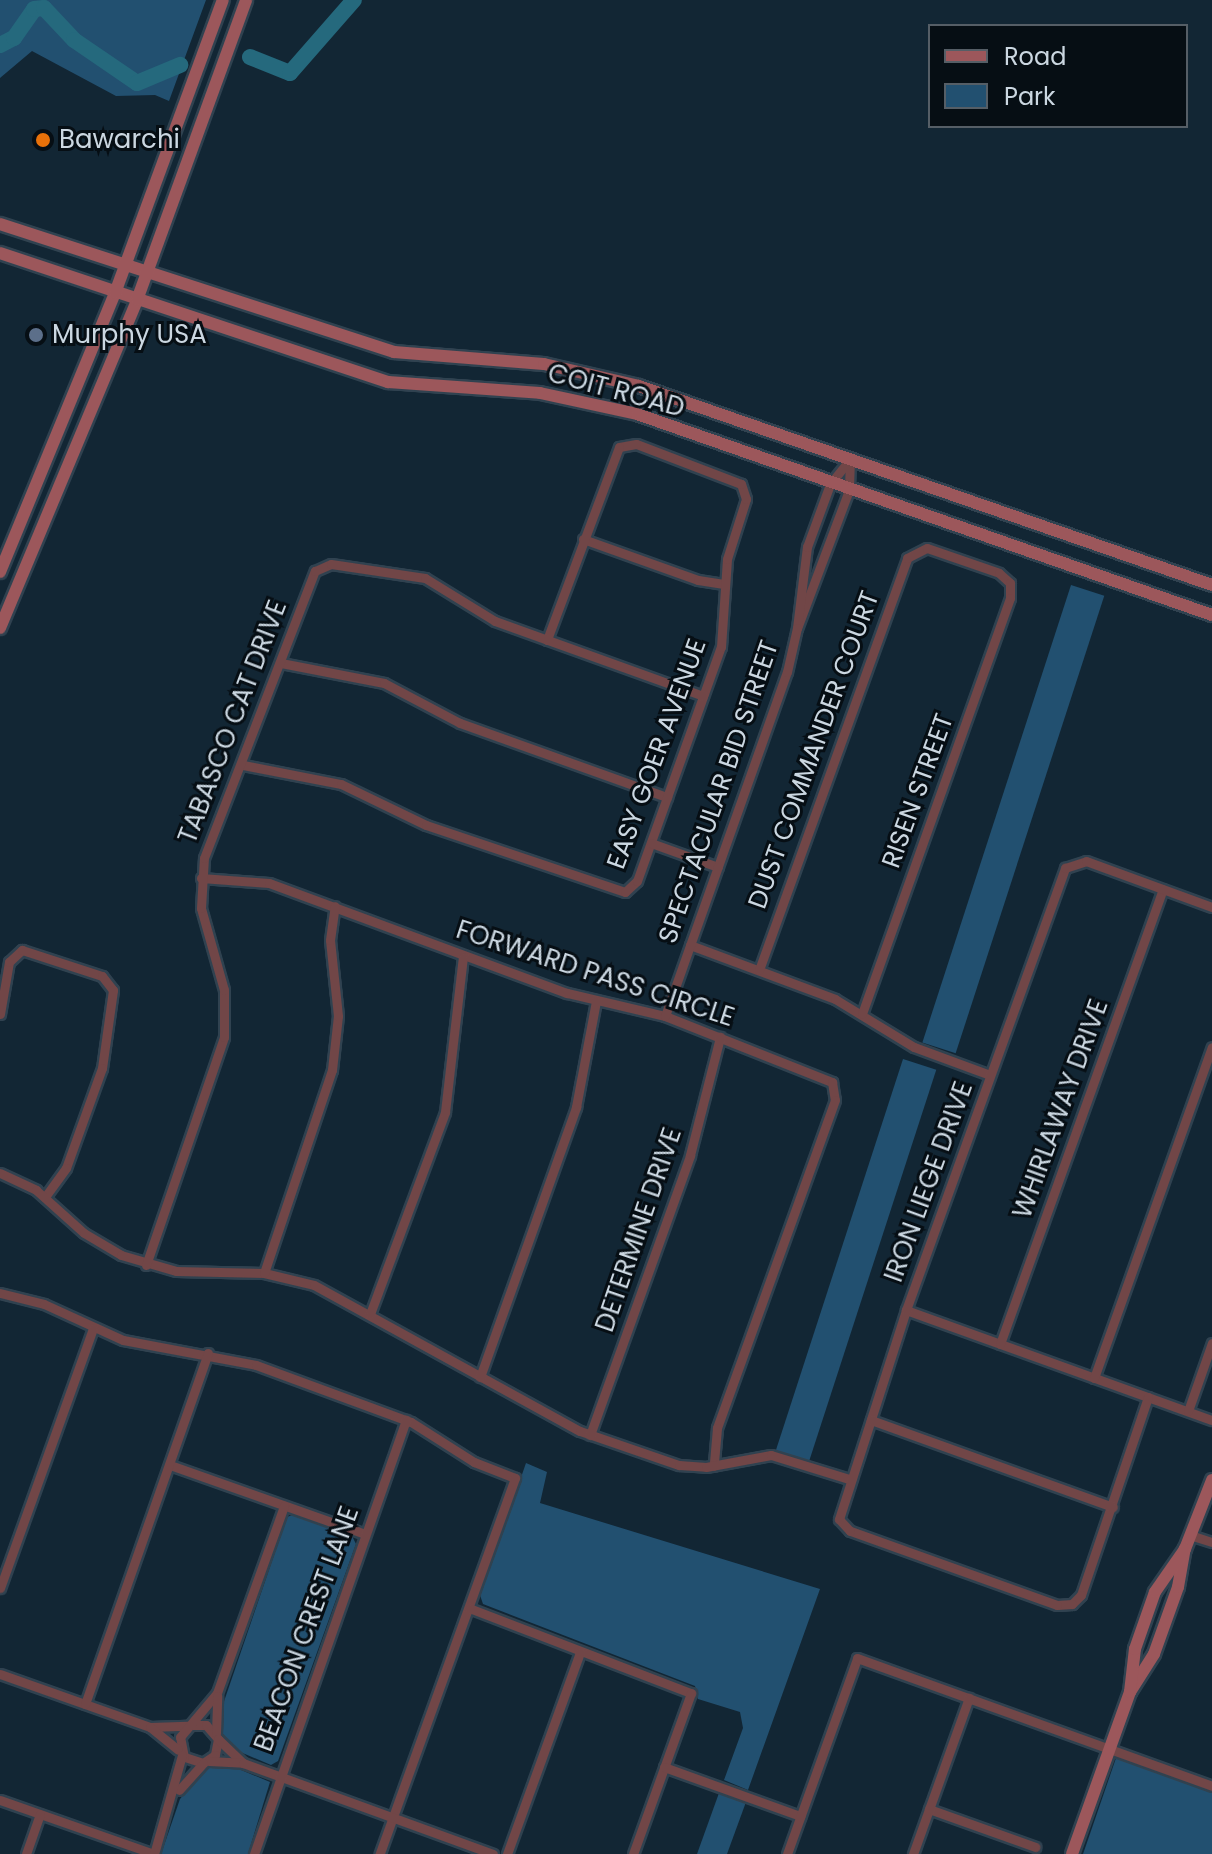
<!DOCTYPE html>
<style>
body{margin:0}
#map{position:relative;width:1212px;height:1854px;overflow:hidden;background:#122634;font-family:Poppins,sans-serif}
div>[style]{position:absolute}
[style*='--x']{left:calc(var(--x)*1px);top:calc(var(--y)*1px);width:calc(var(--w)*1px);rotate:calc(var(--a)*1deg)}
.green>*{inset:0;background:#225070;transform-origin:0 0}
.river>*{height:16px;margin:-8px;padding:0 8px;transform-origin:8px;border-radius:8px;background:#25697d}
.roads{filter:drop-shadow(2px 0 #304250) drop-shadow(-2px 0 #304250) drop-shadow(0 2px #304250) drop-shadow(0 -2px #304250)}
.street>*{height:9px;margin:-4.5px;padding:0 4.5px;transform-origin:4.5px;border-radius:4.5px;background:#714647}
.secondary>*{height:12px;margin:-6px;padding:0 6px;transform-origin:6px;border-radius:6px;background:#9c575b}
.dots>*{width:22px;height:22px;translate:-50% -50%;box-sizing:border-box;border:4px solid #060e14;border-radius:50%}
span{translate:-50% -50%;white-space:nowrap;text-align:center;line-height:1.15;-webkit-text-stroke:6px #060e14;paint-order:stroke}
.poi-label{font-size:26px;color:#cbd7e1}
.left{translate:0 -50%;text-align:left}
.street-label{font-size:26px;color:#cbd7e1}
.legend{position:absolute;left:928px;top:24px;width:260px;height:104px;box-sizing:border-box;background:#060e14;border:2px solid #555e66;margin:0;padding:10px 14px;list-style:none;font-size:24px;color:#cbd7e1}
.legend li{display:flex;align-items:center;gap:16px;height:40px}
.legend b{width:40px;border:2px solid #555e66}
</style>
<div id="map">
<div class="green">
<div style="clip-path:polygon(0 0,206px 0,169px 101px,155px 95px,116px 96px,32px 51px,0 78px)"></div>
<div style="left:1071px;top:585px;width:35px;height:481px;rotate:18deg"></div>
<div style="left:903px;top:1059px;width:35px;height:414px;rotate:18deg"></div>
<div style="clip-path:polygon(526px 1463px,547px 1472px,540px 1503px,820px 1589px,748px 1790px,724px 1780px,743px 1728px,740px 1712px,698px 1699px,695px 1686px,483px 1604px,480px 1595px)"></div>
<div style="clip-path:polygon(295px 1514px,351px 1534px,356px 1544px,278px 1761px,271px 1765px,231px 1748px,222px 1738px,219px 1716px,287px 1517px)"></div>
<div style="clip-path:polygon(1116px 1758px,1212px 1793px,1212px 1854px,1083px 1854px)"></div>
<div style="clip-path:polygon(209px 1764px,234px 1767px,270px 1782px,248px 1854px,161px 1854px,180px 1799px)"></div>
<div style="clip-path:polygon(719px 1793px,746px 1802px,727px 1854px,697px 1854px)"></div>
</div>
<div class="river">
<div style="--x:0;--y:45;--w:16;--a:-27"></div>
<div style="--x:14;--y:38;--w:35;--a:-55"></div>
<div style="--x:34;--y:9;--w:10;--a:-6"></div>
<div style="--x:44;--y:8;--w:44;--a:46.8"></div>
<div style="--x:74;--y:40;--w:76;--a:34.3"></div>
<div style="--x:137;--y:83;--w:47;--a:-22.7"></div>
<div style="--x:250;--y:57;--w:43;--a:21.8"></div>
<div style="--x:290;--y:73;--w:97;--a:-48.8"></div>
</div>
<div class="roads">
<div class="street">
<div style="--x:850;--y:459;--w:31;--a:92"></div>
<div style="--x:849;--y:490;--w:147;--a:110.6"></div>
<div style="--x:797;--y:628;--w:82;--a:-83"></div>
<div style="--x:807;--y:547;--w:67;--a:-69.9"></div>
<div style="--x:830;--y:484;--w:32;--a:-51"></div>
<div style="--x:583;--y:539;--w:122;--a:19.6"></div>
<div style="--x:698;--y:580;--w:26;--a:9"></div>
<div style="--x:281;--y:663;--w:105;--a:11"></div>
<div style="--x:384;--y:683;--w:86;--a:27.8"></div>
<div style="--x:460;--y:723;--w:220;--a:19.7"></div>
<div style="--x:243;--y:765;--w:100;--a:11"></div>
<div style="--x:341;--y:784;--w:94;--a:25.8"></div>
<div style="--x:426;--y:825;--w:210;--a:18.6"></div>
<div style="--x:625;--y:892;--w:16;--a:-43"></div>
<div style="--x:637;--y:881;--w:249;--a:-70.3"></div>
<div style="--x:721;--y:647;--w:88;--a:-86.1"></div>
<div style="--x:727;--y:559;--w:63;--a:-72.4"></div>
<div style="--x:746;--y:499;--w:16;--a:-108"></div>
<div style="--x:741;--y:484;--w:112;--a:-159.1"></div>
<div style="--x:636;--y:444;--w:17;--a:170"></div>
<div style="--x:619;--y:447;--w:206;--a:110.5"></div>
<div style="--x:651;--y:843;--w:71;--a:19.7"></div>
<div style="--x:201;--y:878;--w:68;--a:4.2"></div>
<div style="--x:269;--y:883;--w:318;--a:20.3"></div>
<div style="--x:567;--y:993;--w:101;--a:13.2"></div>
<div style="--x:665;--y:1016;--w:180;--a:21.6"></div>
<div style="--x:832;--y:1082;--w:18;--a:81"></div>
<div style="--x:835;--y:1100;--w:349;--a:109.8"></div>
<div style="--x:717;--y:1428;--w:38;--a:95"></div>
<div style="--x:690;--y:945;--w:155;--a:20.4"></div>
<div style="--x:835;--y:999;--w:92;--a:31.3"></div>
<div style="--x:914;--y:1047;--w:81;--a:20.2"></div>
<div style="--x:759;--y:970;--w:438;--a:-70.2"></div>
<div style="--x:907;--y:558;--w:22;--a:-27"></div>
<div style="--x:927;--y:548;--w:76;--a:19.1"></div>
<div style="--x:999;--y:573;--w:15;--a:42"></div>
<div style="--x:1010;--y:583;--w:15;--a:90"></div>
<div style="--x:1010;--y:598;--w:441;--a:109.6"></div>
<div style="--x:0;--y:1014;--w:53;--a:-80.2"></div>
<div style="--x:9;--y:962;--w:18;--a:-43"></div>
<div style="--x:22;--y:950;--w:84;--a:18"></div>
<div style="--x:102;--y:976;--w:18;--a:52"></div>
<div style="--x:113;--y:990;--w:79;--a:98"></div>
<div style="--x:102;--y:1068;--w:106;--a:109.8"></div>
<div style="--x:66;--y:1168;--w:36;--a:126"></div>
<div style="--x:665;--y:1016;--w:365;--a:-70.5"></div>
<div style="--x:787;--y:672;--w:45;--a:-77.2"></div>
<div style="--x:0;--y:1173;--w:40;--a:25"></div>
<div style="--x:36;--y:1190;--w:64;--a:41.9"></div>
<div style="--x:84;--y:1233;--w:43;--a:30.7"></div>
<div style="--x:121;--y:1255;--w:57;--a:16.2"></div>
<div style="--x:176;--y:1271;--w:88;--a:1.3"></div>
<div style="--x:264;--y:1273;--w:51;--a:13.5"></div>
<div style="--x:314;--y:1285;--w:303;--a:28.8"></div>
<div style="--x:580;--y:1431;--w:105;--a:19"></div>
<div style="--x:679;--y:1465;--w:27;--a:4"></div>
<div style="--x:706;--y:1467;--w:66;--a:-10.5"></div>
<div style="--x:771;--y:1455;--w:82;--a:17.1"></div>
<div style="--x:146;--y:1265;--w:241;--a:-71.1"></div>
<div style="--x:224;--y:1037;--w:47;--a:-90"></div>
<div style="--x:224;--y:990;--w:85;--a:-105.7"></div>
<div style="--x:201;--y:908;--w:50;--a:-86.6"></div>
<div style="--x:204;--y:858;--w:308;--a:-68.9"></div>
<div style="--x:315;--y:571;--w:17;--a:-24"></div>
<div style="--x:331;--y:564;--w:95;--a:8.5"></div>
<div style="--x:425;--y:578;--w:82;--a:31.6"></div>
<div style="--x:495;--y:621;--w:221;--a:19.8"></div>
<div style="--x:264;--y:1273;--w:214;--a:-71.5"></div>
<div style="--x:332;--y:1070;--w:54;--a:-83.7"></div>
<div style="--x:338;--y:1016;--w:76;--a:-96"></div>
<div style="--x:330;--y:940;--w:34;--a:-82"></div>
<div style="--x:0;--y:1293;--w:45;--a:14"></div>
<div style="--x:44;--y:1304;--w:87;--a:24.5"></div>
<div style="--x:123;--y:1340;--w:135;--a:10.6"></div>
<div style="--x:256;--y:1365;--w:165;--a:20.2"></div>
<div style="--x:411;--y:1422;--w:75;--a:32.4"></div>
<div style="--x:474;--y:1462;--w:44;--a:21.3"></div>
<div style="--x:515;--y:1478;--w:400;--a:109.8"></div>
<div style="--x:906;--y:1310;--w:325;--a:19.8"></div>
<div style="--x:370;--y:1314;--w:215;--a:-69.6"></div>
<div style="--x:445;--y:1112;--w:156;--a:-83.4"></div>
<div style="--x:1000;--y:1344;--w:483;--a:-70.3"></div>
<div style="--x:480;--y:1377;--w:287;--a:-70.4"></div>
<div style="--x:576;--y:1107;--w:108;--a:-79.3"></div>
<div style="--x:1094;--y:1378;--w:351;--a:-70.4"></div>
<div style="--x:1148;--y:1397;--w:209;--a:108.7"></div>
<div style="--x:1081;--y:1595;--w:13;--a:135"></div>
<div style="--x:1072;--y:1604;--w:15;--a:176"></div>
<div style="--x:1057;--y:1605;--w:220;--a:-160.3"></div>
<div style="--x:850;--y:1531;--w:16;--a:-133"></div>
<div style="--x:839;--y:1519;--w:219;--a:-72.2"></div>
<div style="--x:906;--y:1310;--w:470;--a:-70.2"></div>
<div style="--x:1065;--y:868;--w:22;--a:-18"></div>
<div style="--x:1086;--y:861;--w:134;--a:20.1"></div>
<div style="--x:1188;--y:1411;--w:72;--a:-70.6"></div>
<div style="--x:871;--y:1420;--w:257;--a:19.8"></div>
<div style="--x:590;--y:1435;--w:297;--a:-70.3"></div>
<div style="--x:690;--y:1155;--w:122;--a:-75.7"></div>
<div style="--x:170;--y:1465;--w:207;--a:19.5"></div>
<div style="--x:1190;--y:1535;--w:23;--a:18"></div>
<div style="--x:0;--y:1588;--w:276;--a:-70.3"></div>
<div style="--x:469;--y:1608;--w:238;--a:21"></div>
<div style="--x:691;--y:1693;--w:171;--a:109.8"></div>
<div style="--x:0;--y:1674;--w:159;--a:19.5"></div>
<div style="--x:150;--y:1727;--w:37;--a:-2"></div>
<div style="--x:85;--y:1704;--w:372;--a:-70.7"></div>
<div style="--x:192;--y:1725;--w:14;--a:0"></div>
<div style="--x:206;--y:1725;--w:18;--a:49"></div>
<div style="--x:218;--y:1739;--w:16;--a:101"></div>
<div style="--x:215;--y:1755;--w:14;--a:146"></div>
<div style="--x:203;--y:1763;--w:20;--a:-162"></div>
<div style="--x:184;--y:1757;--w:20;--a:-101"></div>
<div style="--x:180;--y:1737;--w:57;--a:-49.9"></div>
<div style="--x:217;--y:1693;--w:199;--a:-70.3"></div>
<div style="--x:150;--y:1727;--w:36;--a:39"></div>
<div style="--x:216;--y:1733;--w:37;--a:-88"></div>
<div style="--x:218;--y:1739;--w:35;--a:44"></div>
<div style="--x:209;--y:1761;--w:34;--a:3"></div>
<div style="--x:243;--y:1763;--w:266;--a:20"></div>
<div style="--x:664;--y:1767;--w:145;--a:19.8"></div>
<div style="--x:179;--y:1790;--w:36;--a:-48"></div>
<div style="--x:0;--y:1800;--w:163;--a:19.3"></div>
<div style="--x:929;--y:1809;--w:113;--a:19.7"></div>
<div style="--x:26;--y:1854;--w:42;--a:-70.7"></div>
<div style="--x:154;--y:1854;--w:103;--a:-74.2"></div>
<div style="--x:254;--y:1854;--w:460;--a:-70.7"></div>
<div style="--x:507;--y:1854;--w:215;--a:-70.1"></div>
<div style="--x:787;--y:1854;--w:208;--a:-70.3"></div>
<div style="--x:857;--y:1658;--w:377;--a:19.8"></div>
<div style="--x:913;--y:1854;--w:166;--a:-70.3"></div>
</div>
<div class="secondary">
<div style="--x:0;--y:224;--w:414;--a:18"></div>
<div style="--x:394;--y:352;--w:150;--a:4.6"></div>
<div style="--x:544;--y:364;--w:98;--a:13"></div>
<div style="--x:639;--y:386;--w:607;--a:19.15"></div>
<div style="--x:0;--y:253;--w:409;--a:18.4"></div>
<div style="--x:388;--y:382;--w:152;--a:4.1"></div>
<div style="--x:540;--y:393;--w:99;--a:12.2"></div>
<div style="--x:637;--y:414;--w:609;--a:19.27"></div>
<div style="--x:0;--y:572;--w:302;--a:-67.6"></div>
<div style="--x:115;--y:293;--w:312;--a:-69.8"></div>
<div style="--x:0;--y:628;--w:355;--a:-67.3"></div>
<div style="--x:137;--y:300;--w:319;--a:-70"></div>
<div style="--x:1130;--y:1692;--w:45;--a:-57.7"></div>
<div style="--x:1154;--y:1654;--w:71;--a:-70.3"></div>
<div style="--x:1178;--y:1587;--w:39;--a:-80"></div>
<div style="--x:1185;--y:1549;--w:74;--a:-68.6"></div>
<div style="--x:1072;--y:1854;--w:172;--a:-70.3"></div>
<div style="--x:1130;--y:1692;--w:43;--a:-83.4"></div>
<div style="--x:1135;--y:1649;--w:60;--a:-70.7"></div>
<div style="--x:1155;--y:1592;--w:52;--a:-55.1"></div>
</div>
</div>
<div class="dots">
<div style="left:43px;top:140px;background:#e8710a"></div>
<div style="left:36px;top:335px;background:#5c6f8a"></div>
</div>
<div class="poi-label">
<span class="left" style="left:59px;top:140px">Bawarchi</span>
<span class="left" style="left:52px;top:335px">Murphy USA</span>
</div>
<div class="street-label">
<span style="left:616px;top:391px;rotate:15deg">COIT ROAD</span>
<span style="left:233px;top:722px;rotate:-69deg">TABASCO CAT DRIVE</span>
<span style="left:814px;top:750px;rotate:-70deg">DUST COMMANDER COURT</span>
<span style="left:657px;top:754px;rotate:-70deg">EASY GOER AVENUE</span>
<span style="left:918px;top:791px;rotate:-70deg">RISEN STREET</span>
<span style="left:719px;top:792px;rotate:-71deg">SPECTACULAR BID STREET</span>
<span style="left:595px;top:974px;rotate:18deg">FORWARD PASS CIRCLE</span>
<span style="left:1061px;top:1109px;rotate:-70deg">WHIRLAWAY DRIVE</span>
<span style="left:929px;top:1182px;rotate:-70deg">IRON LIEGE DRIVE</span>
<span style="left:639px;top:1230px;rotate:-71deg">DETERMINE DRIVE</span>
<span style="left:307px;top:1629px;rotate:-70deg">BEACON CREST LANE</span>
</div>
<ul class="legend">
<li><b style="height:10px;background:#9c575b"></b>Road</li>
<li><b style="height:22px;background:#225070"></b>Park</li>
</ul>
</div>
